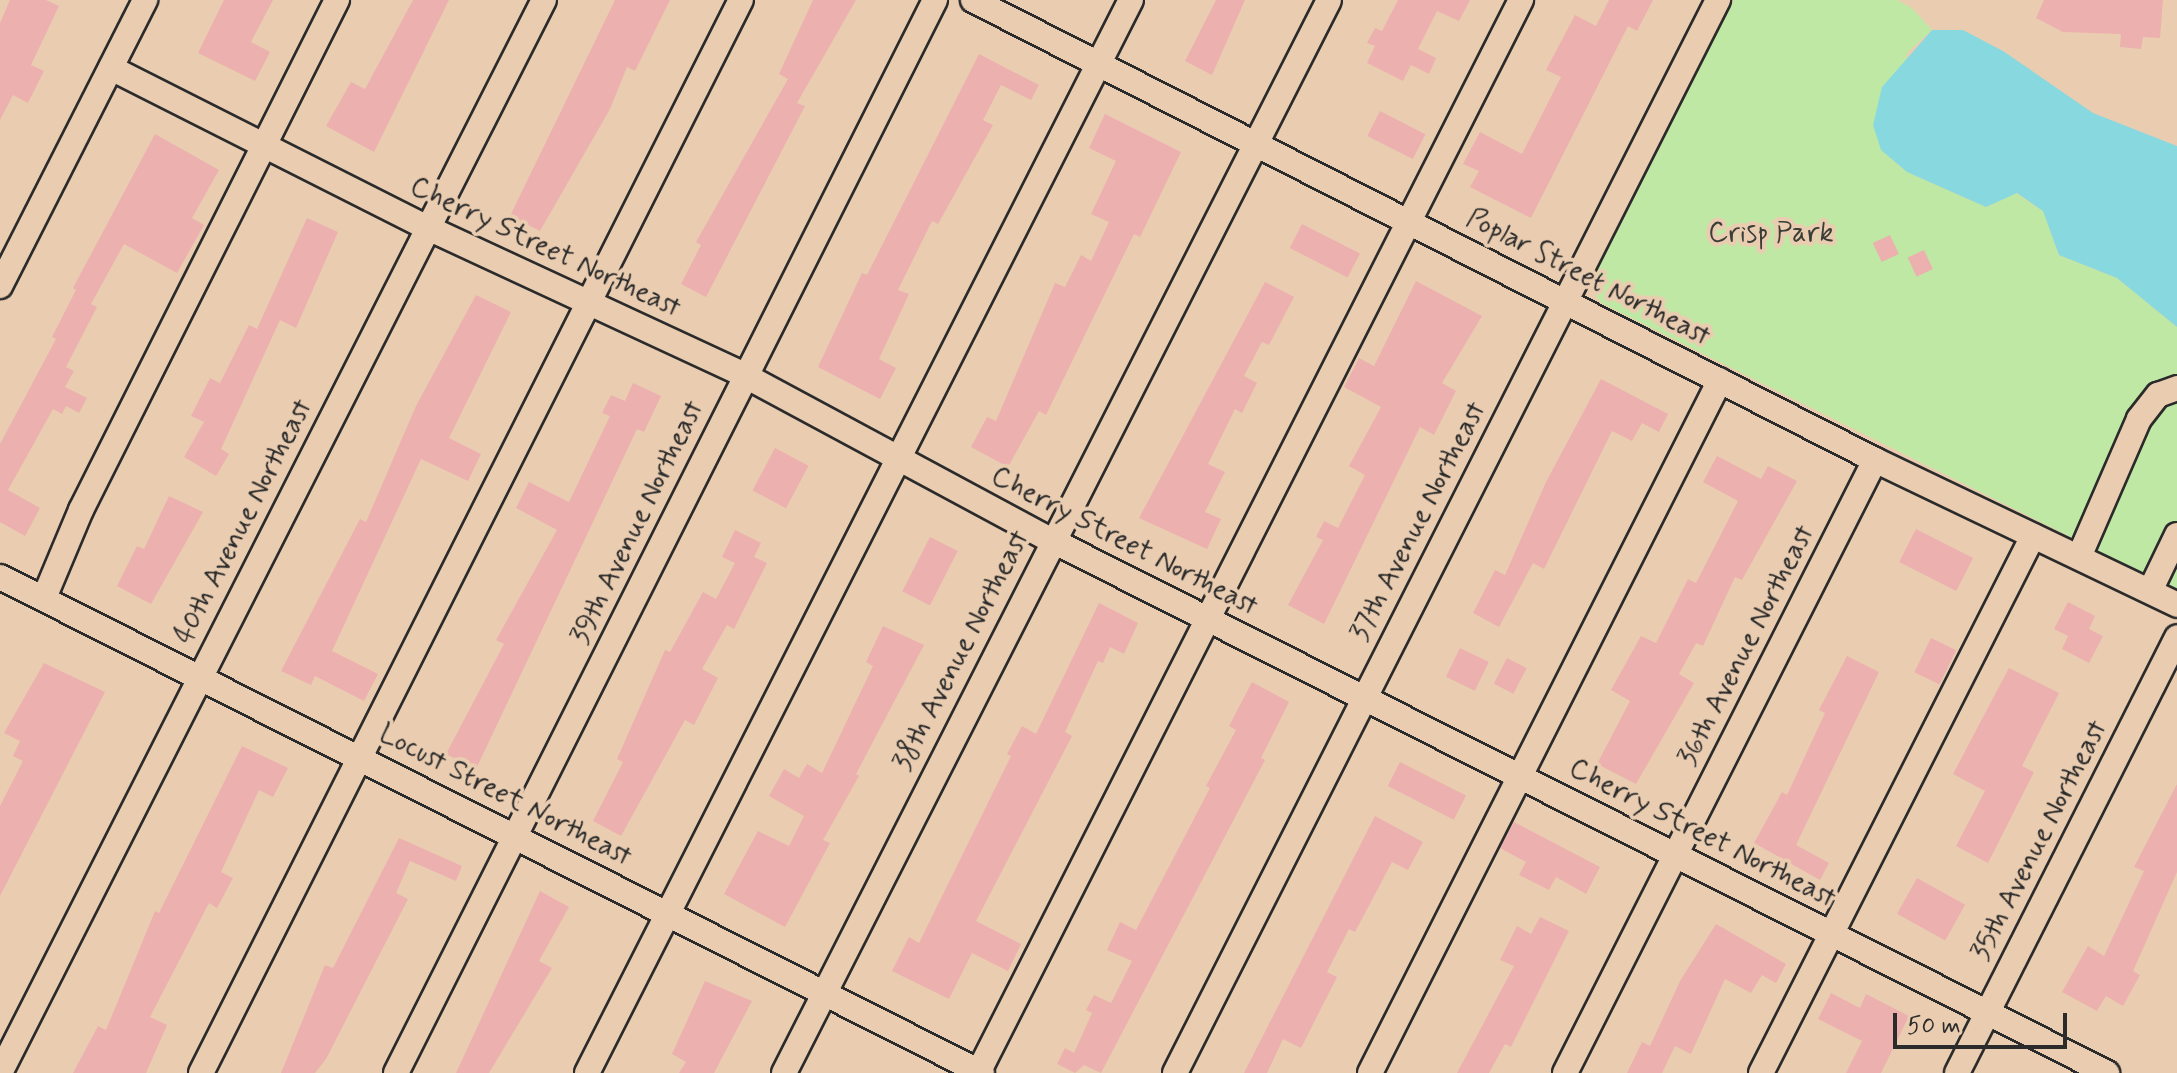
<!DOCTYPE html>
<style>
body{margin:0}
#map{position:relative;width:2177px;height:1073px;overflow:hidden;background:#eacdb1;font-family:Mynerve,sans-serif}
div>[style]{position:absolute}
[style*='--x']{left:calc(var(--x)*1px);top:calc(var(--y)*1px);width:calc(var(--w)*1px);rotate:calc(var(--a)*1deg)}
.green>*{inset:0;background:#bfe8a4}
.water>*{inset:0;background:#88d9df}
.building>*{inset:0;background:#ecb0ae;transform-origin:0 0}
.roads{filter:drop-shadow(2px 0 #2b2b2b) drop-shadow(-2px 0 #2b2b2b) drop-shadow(0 2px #2b2b2b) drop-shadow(0 -2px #2b2b2b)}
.minor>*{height:24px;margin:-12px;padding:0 12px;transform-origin:12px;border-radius:12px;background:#eacdb1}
span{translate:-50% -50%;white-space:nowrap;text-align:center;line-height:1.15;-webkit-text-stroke:8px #eacdb1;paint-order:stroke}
.park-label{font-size:28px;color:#3a3e37}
.street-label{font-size:28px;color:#2b2b2b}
.scale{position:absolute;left:1893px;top:1013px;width:174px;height:36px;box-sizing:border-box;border:4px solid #2b2b2b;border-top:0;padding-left:10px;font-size:24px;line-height:28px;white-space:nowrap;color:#2b2b2b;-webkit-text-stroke:6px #eacdb1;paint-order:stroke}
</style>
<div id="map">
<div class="green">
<div style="clip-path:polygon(1734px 0,1897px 0,1912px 8px,1932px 30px,1908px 52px,1881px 150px,1907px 172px,1986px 207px,2016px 193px,2043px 211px,2059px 255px,2117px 278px,2177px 327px,2177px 590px,1601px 303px,1593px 292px,1594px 277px)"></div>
</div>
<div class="water">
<div style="clip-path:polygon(1932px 30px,1963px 30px,2003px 51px,2093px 113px,2177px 146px,2177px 327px,2117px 278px,2059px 255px,2043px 211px,2017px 193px,1986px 207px,1907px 172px,1881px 150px,1873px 125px,1882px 87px)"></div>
</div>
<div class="building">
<div style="clip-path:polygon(10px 0,46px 0,59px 6px,31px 65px,44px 71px,28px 103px,13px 95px,0 120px,0 23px)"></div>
<div style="clip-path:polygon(224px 0,273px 0,251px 42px,270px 52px,255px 81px,198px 53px)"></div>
<div style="clip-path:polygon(413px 0,449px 0,374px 152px,326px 126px,351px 82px,365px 89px)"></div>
<div style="clip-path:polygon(615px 0,670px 0,635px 71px,627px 67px,610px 109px,540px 231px,510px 216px)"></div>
<div style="clip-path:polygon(813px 0,856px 0,797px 103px,805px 106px,706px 297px,681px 284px,701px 245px,696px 242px,788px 79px,779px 74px)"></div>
<div style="clip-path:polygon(1216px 0,1245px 0,1212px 75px,1185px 61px)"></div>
<div style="clip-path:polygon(1398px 0,1470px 0,1459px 21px,1437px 11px,1418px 49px,1436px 58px,1429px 74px,1411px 65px,1403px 81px,1367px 63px,1375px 46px,1367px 43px,1375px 28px,1382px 31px)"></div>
<div style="clip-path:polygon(1609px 0,1653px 0,1637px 31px,1628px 26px,1531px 218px,1470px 187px,1479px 171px,1463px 164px,1480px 132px,1522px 154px,1561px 77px,1546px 70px,1575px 15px,1596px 26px)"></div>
<div style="clip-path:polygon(2044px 0,2163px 0,2160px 38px,2143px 37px,2141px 49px,2120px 47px,2121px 34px,2063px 32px,2036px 18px)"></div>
<div style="clip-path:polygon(979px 54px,1039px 85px,1031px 100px,1001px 85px,983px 120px,993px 125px,938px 224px,932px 221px,898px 290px,909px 294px,879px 359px,896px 368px,880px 399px,818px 367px,862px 273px,867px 275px)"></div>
<div style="left:1380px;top:111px;width:51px;height:28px;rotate:27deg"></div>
<div style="clip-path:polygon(1105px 114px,1181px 152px,1140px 237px,1134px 234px,1046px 415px,1039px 411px,1008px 467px,971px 447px,987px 417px,996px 421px,1055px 283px,1065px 287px,1081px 255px,1091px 261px,1109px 222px,1091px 214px,1116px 161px,1089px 148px)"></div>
<div style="clip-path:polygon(155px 134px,219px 170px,192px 218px,204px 225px,177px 273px,124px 244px,91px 304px,97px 307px,66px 367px,74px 371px,65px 387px,87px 398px,79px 413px,66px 406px,62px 414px,53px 409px,8px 490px,40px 508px,25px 536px,0 522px,0 444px,56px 339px,52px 337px,76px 290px,73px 288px)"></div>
<div style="clip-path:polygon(307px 218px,338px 232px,296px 328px,280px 320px,221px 449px,229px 454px,216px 476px,184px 457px,204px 422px,191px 416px,210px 378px,220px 383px,249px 325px,257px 329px)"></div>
<div style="left:1302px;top:224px;width:65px;height:27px;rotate:27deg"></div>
<div style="left:1890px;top:235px;width:21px;height:19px;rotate:65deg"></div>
<div style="left:1924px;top:250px;width:21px;height:18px;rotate:65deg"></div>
<div style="clip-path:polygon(1416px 281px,1482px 316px,1442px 383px,1456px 391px,1434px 435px,1420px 427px,1324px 624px,1288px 605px,1323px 540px,1316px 537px,1324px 521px,1338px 528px,1365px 475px,1349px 466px,1381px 407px,1344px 387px,1359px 358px,1374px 366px)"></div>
<div style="clip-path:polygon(1265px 282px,1294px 297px,1269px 345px,1262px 342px,1244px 376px,1257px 383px,1242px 413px,1235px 409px,1208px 464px,1225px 472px,1205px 512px,1221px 519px,1207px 549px,1139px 518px)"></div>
<div style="clip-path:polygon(476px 295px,511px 312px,449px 438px,481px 454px,468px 481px,421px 459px,332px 651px,378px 674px,364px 701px,315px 676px,311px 685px,281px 671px,360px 519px,366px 522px,416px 406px)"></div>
<div style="clip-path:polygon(1601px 379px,1668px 414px,1659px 432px,1642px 423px,1632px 441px,1612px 431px,1544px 569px,1533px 563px,1499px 627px,1473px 613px,1495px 570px,1505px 575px,1546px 482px)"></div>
<div style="clip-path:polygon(633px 383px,661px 396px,644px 432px,637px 429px,476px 769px,446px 754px,504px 644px,496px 640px,557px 530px,516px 508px,529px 482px,569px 502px,610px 416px,602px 413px,611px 395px,625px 401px)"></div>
<div style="left:775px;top:448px;width:38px;height:48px;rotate:28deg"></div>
<div style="clip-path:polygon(1717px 456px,1761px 479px,1768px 466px,1797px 481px,1742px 580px,1735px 577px,1703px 646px,1696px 643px,1679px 674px,1694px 683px,1636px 784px,1597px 764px,1630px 701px,1611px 690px,1641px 636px,1656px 643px,1688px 579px,1696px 583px,1738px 501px,1703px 482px)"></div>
<div style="clip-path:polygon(169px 496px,203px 512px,151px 604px,117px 586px,137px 546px,144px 549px)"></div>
<div style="left:1916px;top:529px;width:64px;height:37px;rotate:27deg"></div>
<div style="clip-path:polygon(735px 530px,761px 543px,754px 557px,767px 563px,734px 629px,727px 625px,702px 669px,718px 678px,694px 725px,685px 720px,621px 836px,593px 821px,623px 762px,617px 759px,665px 650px,670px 652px,703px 592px,716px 599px,735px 563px,722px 557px)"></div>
<div style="left:930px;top:537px;width:31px;height:61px;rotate:27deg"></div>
<div style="clip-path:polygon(2068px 602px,2095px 616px,2089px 629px,2103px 636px,2089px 663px,2062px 649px,2068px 636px,2054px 629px)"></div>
<div style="clip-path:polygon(1099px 603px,1138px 623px,1124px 654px,1110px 647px,1103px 663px,1098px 661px,1065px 732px,1072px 736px,976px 921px,1021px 944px,1008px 971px,972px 953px,949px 999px,892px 971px,909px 937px,919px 943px,1011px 756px,1007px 754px,1022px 726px,1036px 734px)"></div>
<div style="clip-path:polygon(883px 626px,924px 645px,856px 774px,859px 776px,823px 840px,830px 843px,785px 927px,724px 894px,758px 831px,789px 846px,804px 816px,769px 796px,784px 769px,799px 778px,807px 764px,822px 773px,873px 666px,866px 662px)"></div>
<div style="left:1931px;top:638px;width:28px;height:38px;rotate:26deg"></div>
<div style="left:1460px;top:648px;width:32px;height:32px;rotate:26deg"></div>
<div style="clip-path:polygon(1847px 656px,1879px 672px,1796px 845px,1829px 863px,1820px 880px,1754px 843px,1782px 792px,1787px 795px,1825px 713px,1819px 710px)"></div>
<div style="left:1507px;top:658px;width:22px;height:29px;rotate:27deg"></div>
<div style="clip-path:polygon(44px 663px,105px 692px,0 896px,0 806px,23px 761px,13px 756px,20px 741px,4px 733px)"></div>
<div style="clip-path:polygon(2009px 668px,2059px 693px,2022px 766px,2034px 772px,1988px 863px,1956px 846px,1985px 791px,1953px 774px)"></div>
<div style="clip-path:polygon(1252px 682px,1289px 702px,1261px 758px,1265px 760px,1101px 1073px,1084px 1065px,1075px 1073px,1057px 1064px,1065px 1048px,1074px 1053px,1092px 1013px,1086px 1010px,1094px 995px,1111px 1003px,1132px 961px,1107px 950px,1120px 922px,1136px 930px,1210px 788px,1206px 786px,1236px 730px,1229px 726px)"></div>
<div style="clip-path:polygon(242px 746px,288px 768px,273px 797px,259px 790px,221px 872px,233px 878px,217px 908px,209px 903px,150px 1017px,167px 1025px,146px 1073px,73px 1073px,98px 1026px,106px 1030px,155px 911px,159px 913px)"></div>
<div style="left:1400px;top:762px;width:74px;height:27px;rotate:27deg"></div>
<div style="clip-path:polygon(2177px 784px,2177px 872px,2133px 971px,2140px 975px,2123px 1006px,2106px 996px,2097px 1011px,2062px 992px,2088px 946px,2104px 956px,2144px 871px,2134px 867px)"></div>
<div style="clip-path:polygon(1375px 816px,1423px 842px,1408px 870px,1392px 862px,1355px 932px,1349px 929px,1327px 972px,1337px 977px,1301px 1048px,1283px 1039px,1267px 1073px,1244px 1073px)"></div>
<div style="clip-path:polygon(1514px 822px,1600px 867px,1586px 894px,1556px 877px,1549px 890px,1519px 875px,1526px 862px,1500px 848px)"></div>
<div style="clip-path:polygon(399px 838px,462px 866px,456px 881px,410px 861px,396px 893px,408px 899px,326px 1059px,315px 1073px,281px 1073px,325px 965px,333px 968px)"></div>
<div style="left:1917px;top:878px;width:55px;height:41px;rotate:29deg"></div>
<div style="clip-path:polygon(540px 891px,569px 907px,539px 961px,552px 968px,489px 1073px,456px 1073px)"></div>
<div style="clip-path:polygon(1540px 917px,1569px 931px,1511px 1047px,1505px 1044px,1489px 1073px,1457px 1073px,1514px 966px,1500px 960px,1517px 926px,1531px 934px)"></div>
<div style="clip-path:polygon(1716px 924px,1786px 964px,1776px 983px,1762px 975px,1751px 993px,1725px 979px,1691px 1054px,1675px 1046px,1662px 1073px,1627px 1073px,1642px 1042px,1650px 1046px,1680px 981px)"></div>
<div style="clip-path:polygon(705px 981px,752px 1001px,714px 1073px,679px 1073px,686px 1062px,672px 1054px)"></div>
<div style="clip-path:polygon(1831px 993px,1860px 1008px,1866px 994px,1909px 1016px,1881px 1073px,1846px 1073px,1862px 1041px,1818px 1019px)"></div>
</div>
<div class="roads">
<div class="minor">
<div style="--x:973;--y:0;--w:1013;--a:27.02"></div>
<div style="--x:1875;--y:460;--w:335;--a:25.6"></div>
<div style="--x:111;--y:68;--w:357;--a:26.8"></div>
<div style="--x:430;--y:229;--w:346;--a:24.9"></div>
<div style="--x:744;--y:375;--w:349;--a:28.3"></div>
<div style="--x:1051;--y:540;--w:1183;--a:26.78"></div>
<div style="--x:0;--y:286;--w:321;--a:-63.1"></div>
<div style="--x:2079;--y:557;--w:150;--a:-66.5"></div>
<div style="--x:2139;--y:419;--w:31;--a:-52"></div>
<div style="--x:2158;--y:395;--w:20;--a:-20"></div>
<div style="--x:0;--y:577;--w:1100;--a:26.8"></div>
<div style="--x:2150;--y:591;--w:62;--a:-64.3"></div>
<div style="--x:44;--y:598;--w:95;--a:-67.2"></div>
<div style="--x:81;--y:510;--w:571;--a:-63.35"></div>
<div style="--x:0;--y:1073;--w:1203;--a:-63.12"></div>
<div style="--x:201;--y:1073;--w:1201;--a:-63.29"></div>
<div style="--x:396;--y:1073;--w:1201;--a:-63.33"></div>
<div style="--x:587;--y:1073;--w:1203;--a:-63.12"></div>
<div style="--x:784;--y:1073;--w:1203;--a:-63.07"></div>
<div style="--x:978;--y:1073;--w:1203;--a:-63.16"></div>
<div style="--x:1175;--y:1073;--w:1203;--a:-63.16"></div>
<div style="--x:1370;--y:1073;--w:776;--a:-63.2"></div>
<div style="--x:1565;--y:1073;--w:687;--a:-63.17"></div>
<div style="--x:1761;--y:1073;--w:602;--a:-63.14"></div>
<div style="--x:1957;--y:1073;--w:488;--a:-63.2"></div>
</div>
</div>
<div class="park-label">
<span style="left:1771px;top:234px">Crisp Park</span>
</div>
<div class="street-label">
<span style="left:545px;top:248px;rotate:25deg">Cherry Street Northeast</span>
<span style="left:1588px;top:278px;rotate:27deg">Poplar Street Northeast</span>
<span style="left:244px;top:522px;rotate:-63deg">40th Avenue Northeast</span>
<span style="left:1419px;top:522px;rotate:-63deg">37th Avenue Northeast</span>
<span style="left:638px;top:523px;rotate:-64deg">39th Avenue Northeast</span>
<span style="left:1124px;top:542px;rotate:27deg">Cherry Street Northeast</span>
<span style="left:1747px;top:646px;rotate:-63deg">36th Avenue Northeast</span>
<span style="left:962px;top:651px;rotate:-63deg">38th Avenue Northeast</span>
<span style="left:505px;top:796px;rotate:27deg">Locust Street Northeast</span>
<span style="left:1702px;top:834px;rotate:27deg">Cherry Street Northeast</span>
<span style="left:2040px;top:841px;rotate:-63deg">35th Avenue Northeast</span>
</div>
<div class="scale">50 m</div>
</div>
